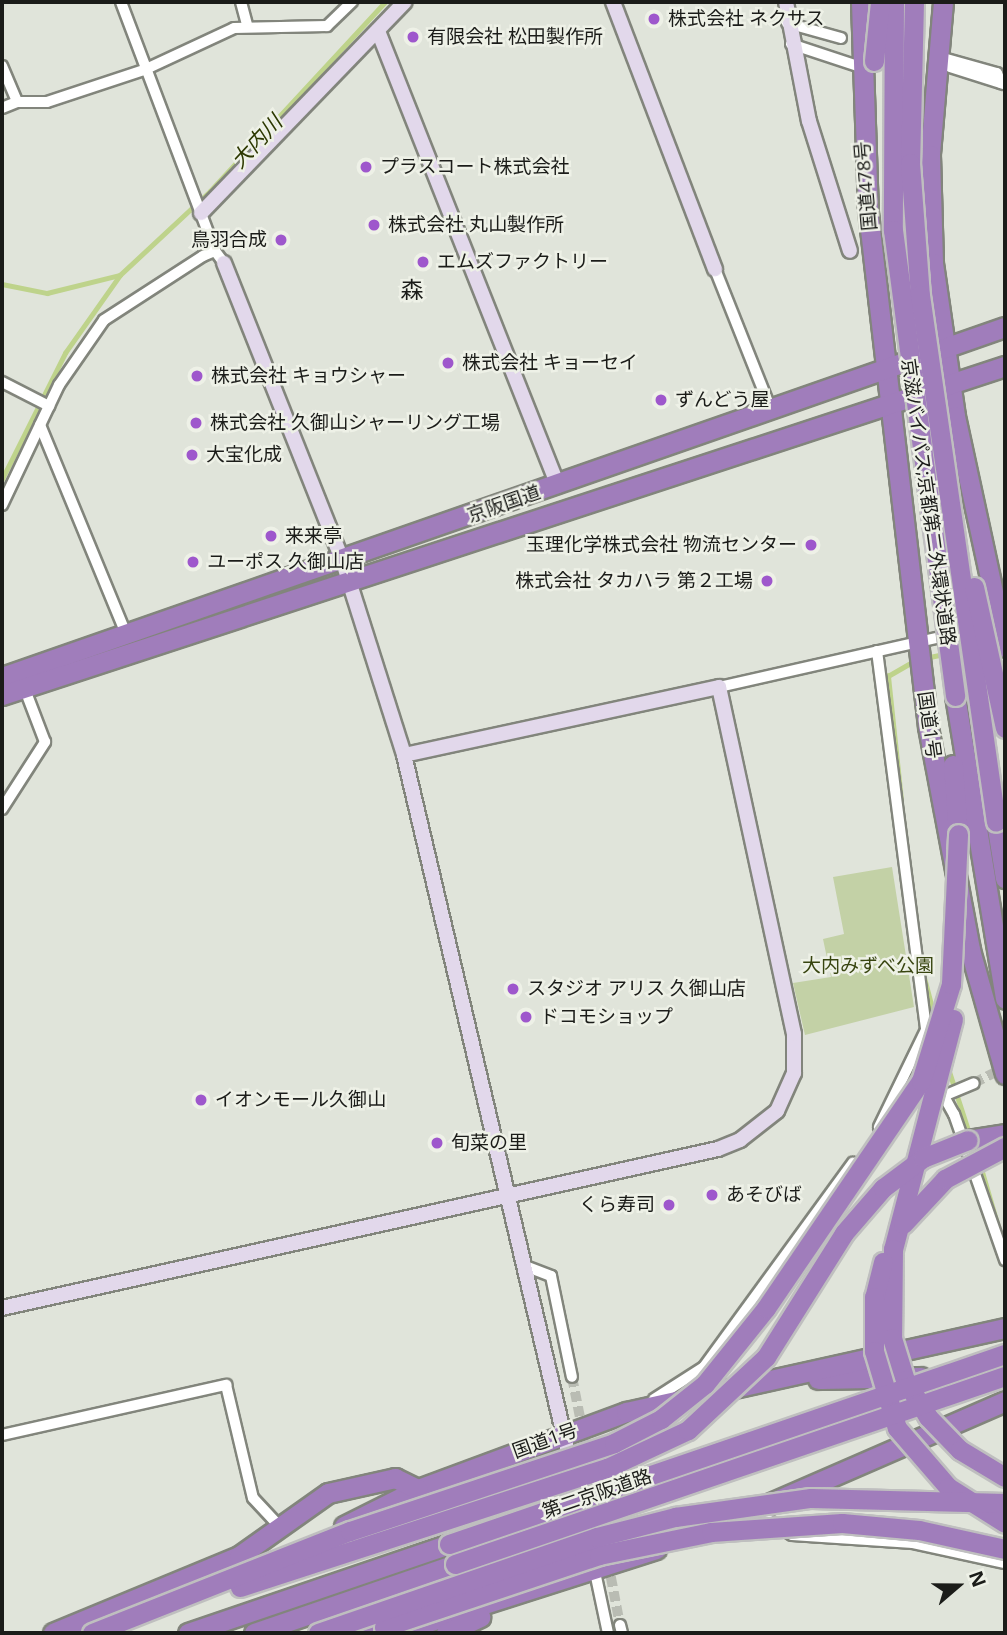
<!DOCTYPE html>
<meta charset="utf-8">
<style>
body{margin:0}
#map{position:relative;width:1007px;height:1635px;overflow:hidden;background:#e0e4da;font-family:"Open Sans","Noto Sans JP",sans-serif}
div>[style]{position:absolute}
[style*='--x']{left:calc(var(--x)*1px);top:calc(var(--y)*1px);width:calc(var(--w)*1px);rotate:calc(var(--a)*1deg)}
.green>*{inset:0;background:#c3d1a6}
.stream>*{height:4.5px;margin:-2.25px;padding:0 2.25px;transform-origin:2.25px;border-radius:2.25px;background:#bed38b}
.street-tunnel>*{height:10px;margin-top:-5px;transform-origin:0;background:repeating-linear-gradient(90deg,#b9bcb3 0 10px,transparent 0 15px)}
.roads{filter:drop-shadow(2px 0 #82857c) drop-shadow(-2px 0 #82857c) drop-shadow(0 2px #82857c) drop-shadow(0 -2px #82857c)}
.street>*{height:10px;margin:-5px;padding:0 5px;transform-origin:5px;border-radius:5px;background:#fff}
.secondary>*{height:14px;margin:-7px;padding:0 7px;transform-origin:7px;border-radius:7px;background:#e2d8eb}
.highway>*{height:19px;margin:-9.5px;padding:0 9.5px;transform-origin:9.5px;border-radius:9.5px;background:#a07dbb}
.bridges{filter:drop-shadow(2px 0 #bfbfbf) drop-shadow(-2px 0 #bfbfbf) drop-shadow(0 2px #bfbfbf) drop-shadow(0 -2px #bfbfbf)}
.highway-bridge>*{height:19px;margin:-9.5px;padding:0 9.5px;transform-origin:9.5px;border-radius:9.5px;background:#a07dbb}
.dots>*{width:19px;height:19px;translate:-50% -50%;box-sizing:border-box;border:4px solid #eef1e7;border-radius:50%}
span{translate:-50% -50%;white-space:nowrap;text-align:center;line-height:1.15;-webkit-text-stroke:5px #eef1e7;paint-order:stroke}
.poi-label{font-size:19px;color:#1b1c19}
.left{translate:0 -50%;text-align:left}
.right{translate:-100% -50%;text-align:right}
.street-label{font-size:19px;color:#1b1c19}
.park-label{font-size:19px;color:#384510}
.water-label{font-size:21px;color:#2c3801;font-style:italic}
.quarter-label{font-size:23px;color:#1b1c19}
.frame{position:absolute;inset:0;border:4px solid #1b1c19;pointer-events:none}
.north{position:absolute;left:923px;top:1551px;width:70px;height:70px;-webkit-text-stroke:5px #eef1e7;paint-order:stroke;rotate:70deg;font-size:19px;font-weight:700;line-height:28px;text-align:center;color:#1b1c19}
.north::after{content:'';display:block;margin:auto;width:24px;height:32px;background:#1b1c19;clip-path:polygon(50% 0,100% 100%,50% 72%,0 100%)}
</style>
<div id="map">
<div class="green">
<div style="clip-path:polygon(892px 867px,914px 1007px,805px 1035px,793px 983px,831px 977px,823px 939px,844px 934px,833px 877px)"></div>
</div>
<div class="stream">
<div style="--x:2;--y:284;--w:46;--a:11.3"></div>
<div style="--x:47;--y:293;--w:75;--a:-13.9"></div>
<div style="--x:2;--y:479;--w:141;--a:-63.4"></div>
<div style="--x:65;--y:353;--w:95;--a:-54.8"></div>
<div style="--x:120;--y:275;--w:123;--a:-43"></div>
<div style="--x:210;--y:191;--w:258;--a:-47.2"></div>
<div style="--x:925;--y:658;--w:19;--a:-12"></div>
<div style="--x:901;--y:800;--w:125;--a:-96"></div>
<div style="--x:888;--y:676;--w:32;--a:-30"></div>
<div style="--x:923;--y:972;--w:43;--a:75.3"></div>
<div style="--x:948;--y:1067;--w:71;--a:72.1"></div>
<div style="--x:981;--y:1167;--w:60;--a:73.7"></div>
</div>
<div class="street-tunnel">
<div style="--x:974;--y:1083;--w:35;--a:-27"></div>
<div style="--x:572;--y:1377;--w:165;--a:78.8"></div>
<div style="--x:608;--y:1562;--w:64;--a:79.2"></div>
</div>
<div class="roads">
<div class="street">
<div style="--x:121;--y:2;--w:266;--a:69.3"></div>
<div style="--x:241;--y:2;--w:24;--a:75"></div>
<div style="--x:787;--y:23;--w:56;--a:15.5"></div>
<div style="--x:791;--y:44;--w:71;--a:18.2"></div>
<div style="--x:936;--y:56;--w:63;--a:15.6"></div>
<div style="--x:997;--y:73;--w:11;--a:68"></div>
<div style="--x:2;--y:66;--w:39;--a:67"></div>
<div style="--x:17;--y:102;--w:30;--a:0"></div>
<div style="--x:47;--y:102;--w:102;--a:-18.3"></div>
<div style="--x:144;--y:70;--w:99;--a:-25"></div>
<div style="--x:234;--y:28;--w:93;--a:-1.2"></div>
<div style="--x:327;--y:26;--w:35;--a:-44"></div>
<div style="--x:950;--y:67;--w:57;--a:17.5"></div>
<div style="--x:2;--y:108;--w:16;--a:-22"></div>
<div style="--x:715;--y:269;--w:152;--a:68.3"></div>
<div style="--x:2;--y:382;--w:53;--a:27.1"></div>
<div style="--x:40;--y:425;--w:228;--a:67.6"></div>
<div style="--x:2;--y:505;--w:133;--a:-64.6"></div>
<div style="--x:59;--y:385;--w:79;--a:-55.3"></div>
<div style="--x:104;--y:320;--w:118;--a:-32.9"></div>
<div style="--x:203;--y:256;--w:13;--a:-23"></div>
<div style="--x:215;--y:251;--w:15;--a:53"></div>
<div style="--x:877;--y:651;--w:382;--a:82.6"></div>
<div style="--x:926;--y:1030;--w:108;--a:115.9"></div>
<div style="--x:719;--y:687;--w:259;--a:-12.7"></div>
<div style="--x:2;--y:809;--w:80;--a:-57.3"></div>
<div style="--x:45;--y:742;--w:59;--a:-110.9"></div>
<div style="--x:936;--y:1082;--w:37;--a:61"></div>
<div style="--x:954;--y:1114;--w:155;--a:70.7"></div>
<div style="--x:946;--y:1095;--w:30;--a:-23"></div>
<div style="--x:525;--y:1266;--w:28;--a:21"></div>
<div style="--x:551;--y:1276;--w:103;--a:78.3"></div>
<div style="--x:654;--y:1399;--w:59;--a:-32.6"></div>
<div style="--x:704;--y:1367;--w:253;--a:-53.9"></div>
<div style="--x:2;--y:1435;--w:230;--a:-12.6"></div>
<div style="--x:226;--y:1385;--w:116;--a:76.6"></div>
<div style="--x:253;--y:1498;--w:40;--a:47"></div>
<div style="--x:757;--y:1513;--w:41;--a:32.2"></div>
<div style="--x:792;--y:1535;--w:121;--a:3.8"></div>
<div style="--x:913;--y:1543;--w:94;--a:12.3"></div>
<div style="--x:595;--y:1572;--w:62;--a:78"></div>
<div style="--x:620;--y:1625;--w:8;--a:76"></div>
</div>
<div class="secondary">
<div style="--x:613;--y:2;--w:286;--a:69.1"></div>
<div style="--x:786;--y:2;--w:121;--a:79.1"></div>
<div style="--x:809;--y:121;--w:136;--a:72.5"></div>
<div style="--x:378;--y:31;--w:489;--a:68.4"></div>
<div style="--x:201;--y:213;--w:293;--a:-46"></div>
<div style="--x:224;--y:263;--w:319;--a:68.3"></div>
<div style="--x:342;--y:559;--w:206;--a:72.4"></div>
<div style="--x:404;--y:755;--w:795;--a:76.77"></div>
<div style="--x:2;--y:1308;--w:733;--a:-12.52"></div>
<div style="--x:718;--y:1149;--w:24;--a:-22"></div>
<div style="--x:740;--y:1140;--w:47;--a:-38.1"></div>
<div style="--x:777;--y:1111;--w:42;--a:-65.9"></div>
<div style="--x:794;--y:1073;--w:39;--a:-90"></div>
<div style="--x:794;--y:1034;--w:355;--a:-102.2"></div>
<div style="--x:719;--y:687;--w:322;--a:167.8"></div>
</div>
<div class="highway">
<div style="--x:861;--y:2;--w:210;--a:88.1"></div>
<div style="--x:868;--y:212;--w:518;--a:83.35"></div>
<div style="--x:928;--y:727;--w:227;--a:79.3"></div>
<div style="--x:970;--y:950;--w:129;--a:74.2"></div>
<div style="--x:943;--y:2;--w:154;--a:94.9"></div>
<div style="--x:930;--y:155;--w:108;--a:88.4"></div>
<div style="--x:933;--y:263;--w:155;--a:81.8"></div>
<div style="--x:955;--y:416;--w:236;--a:77.8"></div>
<div style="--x:2;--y:677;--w:1062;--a:-19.24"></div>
<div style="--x:2;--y:695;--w:1056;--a:-18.16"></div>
<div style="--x:955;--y:696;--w:307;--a:80.6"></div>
<div style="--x:953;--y:765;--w:69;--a:85.9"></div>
<div style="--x:996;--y:822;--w:57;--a:80.9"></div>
<div style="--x:968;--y:1140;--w:37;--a:-9"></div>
<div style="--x:818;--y:1379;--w:103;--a:-1.1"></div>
<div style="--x:344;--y:1526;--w:83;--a:-26.6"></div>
<div style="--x:418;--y:1489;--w:222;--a:-20.3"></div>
<div style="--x:626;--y:1412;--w:388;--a:-12.5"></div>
<div style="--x:711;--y:1529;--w:321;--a:-23.5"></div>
<div style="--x:415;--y:1626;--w:253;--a:-17.7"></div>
<div style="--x:53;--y:1633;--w:201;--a:-22.5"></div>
<div style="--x:239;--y:1556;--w:109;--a:-35.3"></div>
<div style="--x:328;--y:1493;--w:69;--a:-12.6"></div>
<div style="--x:395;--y:1478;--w:25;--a:26"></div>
<div style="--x:188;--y:1633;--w:276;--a:-18.8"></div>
<div style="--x:254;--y:1633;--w:213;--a:-18.9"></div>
<div style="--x:364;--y:1633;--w:21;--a:-17"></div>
<div style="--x:446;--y:1633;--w:38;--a:-25"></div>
</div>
</div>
<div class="bridges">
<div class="highway-bridge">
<div style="--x:894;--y:2;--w:228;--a:90.3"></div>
<div style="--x:893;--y:230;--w:470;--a:82.4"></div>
<div style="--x:914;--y:2;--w:161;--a:91.4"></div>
<div style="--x:910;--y:163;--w:132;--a:85.7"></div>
<div style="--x:920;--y:295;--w:532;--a:81.79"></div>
<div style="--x:874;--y:61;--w:59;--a:-84.2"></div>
<div style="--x:974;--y:587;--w:144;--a:77.6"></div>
<div style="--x:953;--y:1019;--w:238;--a:104.6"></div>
<div style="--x:893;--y:1249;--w:89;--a:90.6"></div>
<div style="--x:892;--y:1338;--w:44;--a:72.8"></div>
<div style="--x:905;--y:1380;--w:44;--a:58.1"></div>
<div style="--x:928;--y:1417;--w:46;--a:45.9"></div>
<div style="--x:960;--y:1450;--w:52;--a:31"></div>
<div style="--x:903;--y:1224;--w:62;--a:-47"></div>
<div style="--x:945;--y:1179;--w:68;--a:-28.1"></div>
<div style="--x:883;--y:1262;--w:36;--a:104"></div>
<div style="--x:874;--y:1297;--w:54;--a:90"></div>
<div style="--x:874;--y:1351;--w:80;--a:73.4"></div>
<div style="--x:897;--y:1428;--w:78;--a:49.2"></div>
<div style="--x:948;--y:1487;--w:67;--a:32.3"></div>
<div style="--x:449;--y:1544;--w:588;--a:-18.87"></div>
<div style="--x:455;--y:1564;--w:581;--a:-18.87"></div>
<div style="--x:240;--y:1587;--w:386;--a:-18"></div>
<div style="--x:607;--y:1468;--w:89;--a:-25.1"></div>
<div style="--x:688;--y:1430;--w:107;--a:-43.1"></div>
<div style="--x:766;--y:1357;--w:146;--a:-57.8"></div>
<div style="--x:844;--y:1233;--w:60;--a:-49.1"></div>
<div style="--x:883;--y:1188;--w:50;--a:-36.9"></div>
<div style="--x:923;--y:1158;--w:48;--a:-21.8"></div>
<div style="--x:384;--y:1627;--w:227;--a:-18.5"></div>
<div style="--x:599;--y:1555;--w:114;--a:-11.6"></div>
<div style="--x:711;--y:1532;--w:131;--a:-3.9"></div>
<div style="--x:842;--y:1523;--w:77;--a:5.2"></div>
<div style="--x:919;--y:1530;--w:88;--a:12.5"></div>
<div style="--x:92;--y:1633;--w:277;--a:-21.6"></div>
<div style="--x:350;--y:1531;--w:278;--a:-18.4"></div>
<div style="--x:614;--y:1443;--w:53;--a:-27.1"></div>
<div style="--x:661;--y:1419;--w:56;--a:-38.5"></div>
<div style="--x:705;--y:1384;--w:97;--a:-51.2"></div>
<div style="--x:766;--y:1308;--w:275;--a:-55.7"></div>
<div style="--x:921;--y:1081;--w:102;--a:-72.8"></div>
<div style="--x:951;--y:984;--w:150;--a:-87.3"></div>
<div style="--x:318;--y:1633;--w:295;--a:-19"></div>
<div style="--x:597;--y:1537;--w:81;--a:-14.4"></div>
<div style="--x:675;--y:1517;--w:137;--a:-8"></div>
<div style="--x:811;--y:1498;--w:194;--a:1.5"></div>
</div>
</div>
<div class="dots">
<div style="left:654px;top:19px;background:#9e57cc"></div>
<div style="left:413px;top:37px;background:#9e57cc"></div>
<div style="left:366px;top:167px;background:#9e57cc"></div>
<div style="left:374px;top:225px;background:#9e57cc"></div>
<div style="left:281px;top:240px;background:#9e57cc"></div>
<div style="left:423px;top:262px;background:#9e57cc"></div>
<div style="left:448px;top:363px;background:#9e57cc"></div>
<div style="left:197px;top:376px;background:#9e57cc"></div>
<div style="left:661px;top:400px;background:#9e57cc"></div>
<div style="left:196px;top:423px;background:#9e57cc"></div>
<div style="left:192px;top:455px;background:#9e57cc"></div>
<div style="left:271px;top:536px;background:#9e57cc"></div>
<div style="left:811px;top:545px;background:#9e57cc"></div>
<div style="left:193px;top:562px;background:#9e57cc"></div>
<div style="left:767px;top:581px;background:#9e57cc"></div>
<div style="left:513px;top:989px;background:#9e57cc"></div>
<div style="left:526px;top:1017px;background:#9e57cc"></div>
<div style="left:201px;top:1100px;background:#9e57cc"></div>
<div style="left:437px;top:1143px;background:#9e57cc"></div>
<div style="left:712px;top:1195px;background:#9e57cc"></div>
<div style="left:669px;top:1205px;background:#9e57cc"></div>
</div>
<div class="poi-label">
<span class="left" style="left:668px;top:19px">株式会社 ネクサス</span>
<span class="left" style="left:427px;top:37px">有限会社 松田製作所</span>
<span class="left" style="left:380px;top:167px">プラスコート株式会社</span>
<span class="left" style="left:388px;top:225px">株式会社 丸山製作所</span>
<span class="right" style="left:267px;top:240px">鳥羽合成</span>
<span class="left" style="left:437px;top:262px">エムズファクトリー</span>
<span class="left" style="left:462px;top:363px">株式会社 キョーセイ</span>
<span class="left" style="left:211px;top:376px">株式会社 キョウシャー</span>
<span class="left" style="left:675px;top:400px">ずんどう屋</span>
<span class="left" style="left:210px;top:423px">株式会社 久御山シャーリング工場</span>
<span class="left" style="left:206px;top:455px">大宝化成</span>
<span class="left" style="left:285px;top:536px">来来亭</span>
<span class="right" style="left:797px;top:545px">玉理化学株式会社 物流センター</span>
<span class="left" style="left:207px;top:562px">ユーポス 久御山店</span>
<span class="right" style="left:753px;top:581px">株式会社 タカハラ 第２工場</span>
<span class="left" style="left:527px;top:989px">スタジオ アリス 久御山店</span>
<span class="left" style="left:540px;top:1017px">ドコモショップ</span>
<span class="left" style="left:215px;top:1100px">イオンモール久御山</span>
<span class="left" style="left:451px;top:1143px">旬菜の里</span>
<span class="left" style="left:726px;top:1195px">あそびば</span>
<span class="right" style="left:655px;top:1205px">くら寿司</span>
</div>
<div class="street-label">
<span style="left:866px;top:186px;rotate:-95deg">国道478号</span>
<span style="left:928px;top:502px;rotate:82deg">京滋バイパス;京都第二外環状道路</span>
<span style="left:504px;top:504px;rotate:-19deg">京阪国道</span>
<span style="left:929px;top:725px;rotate:82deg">国道1号</span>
<span style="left:545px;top:1441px;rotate:-20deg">国道1号</span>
<span style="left:597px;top:1494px;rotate:-19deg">第二京阪道路</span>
</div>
<div class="park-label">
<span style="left:868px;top:966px">大内みずべ公園</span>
</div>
<div class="water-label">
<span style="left:256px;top:141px;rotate:-47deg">大内川</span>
</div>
<div class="quarter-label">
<span style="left:412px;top:289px">森</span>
</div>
<div class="frame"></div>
<div class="north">N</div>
</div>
